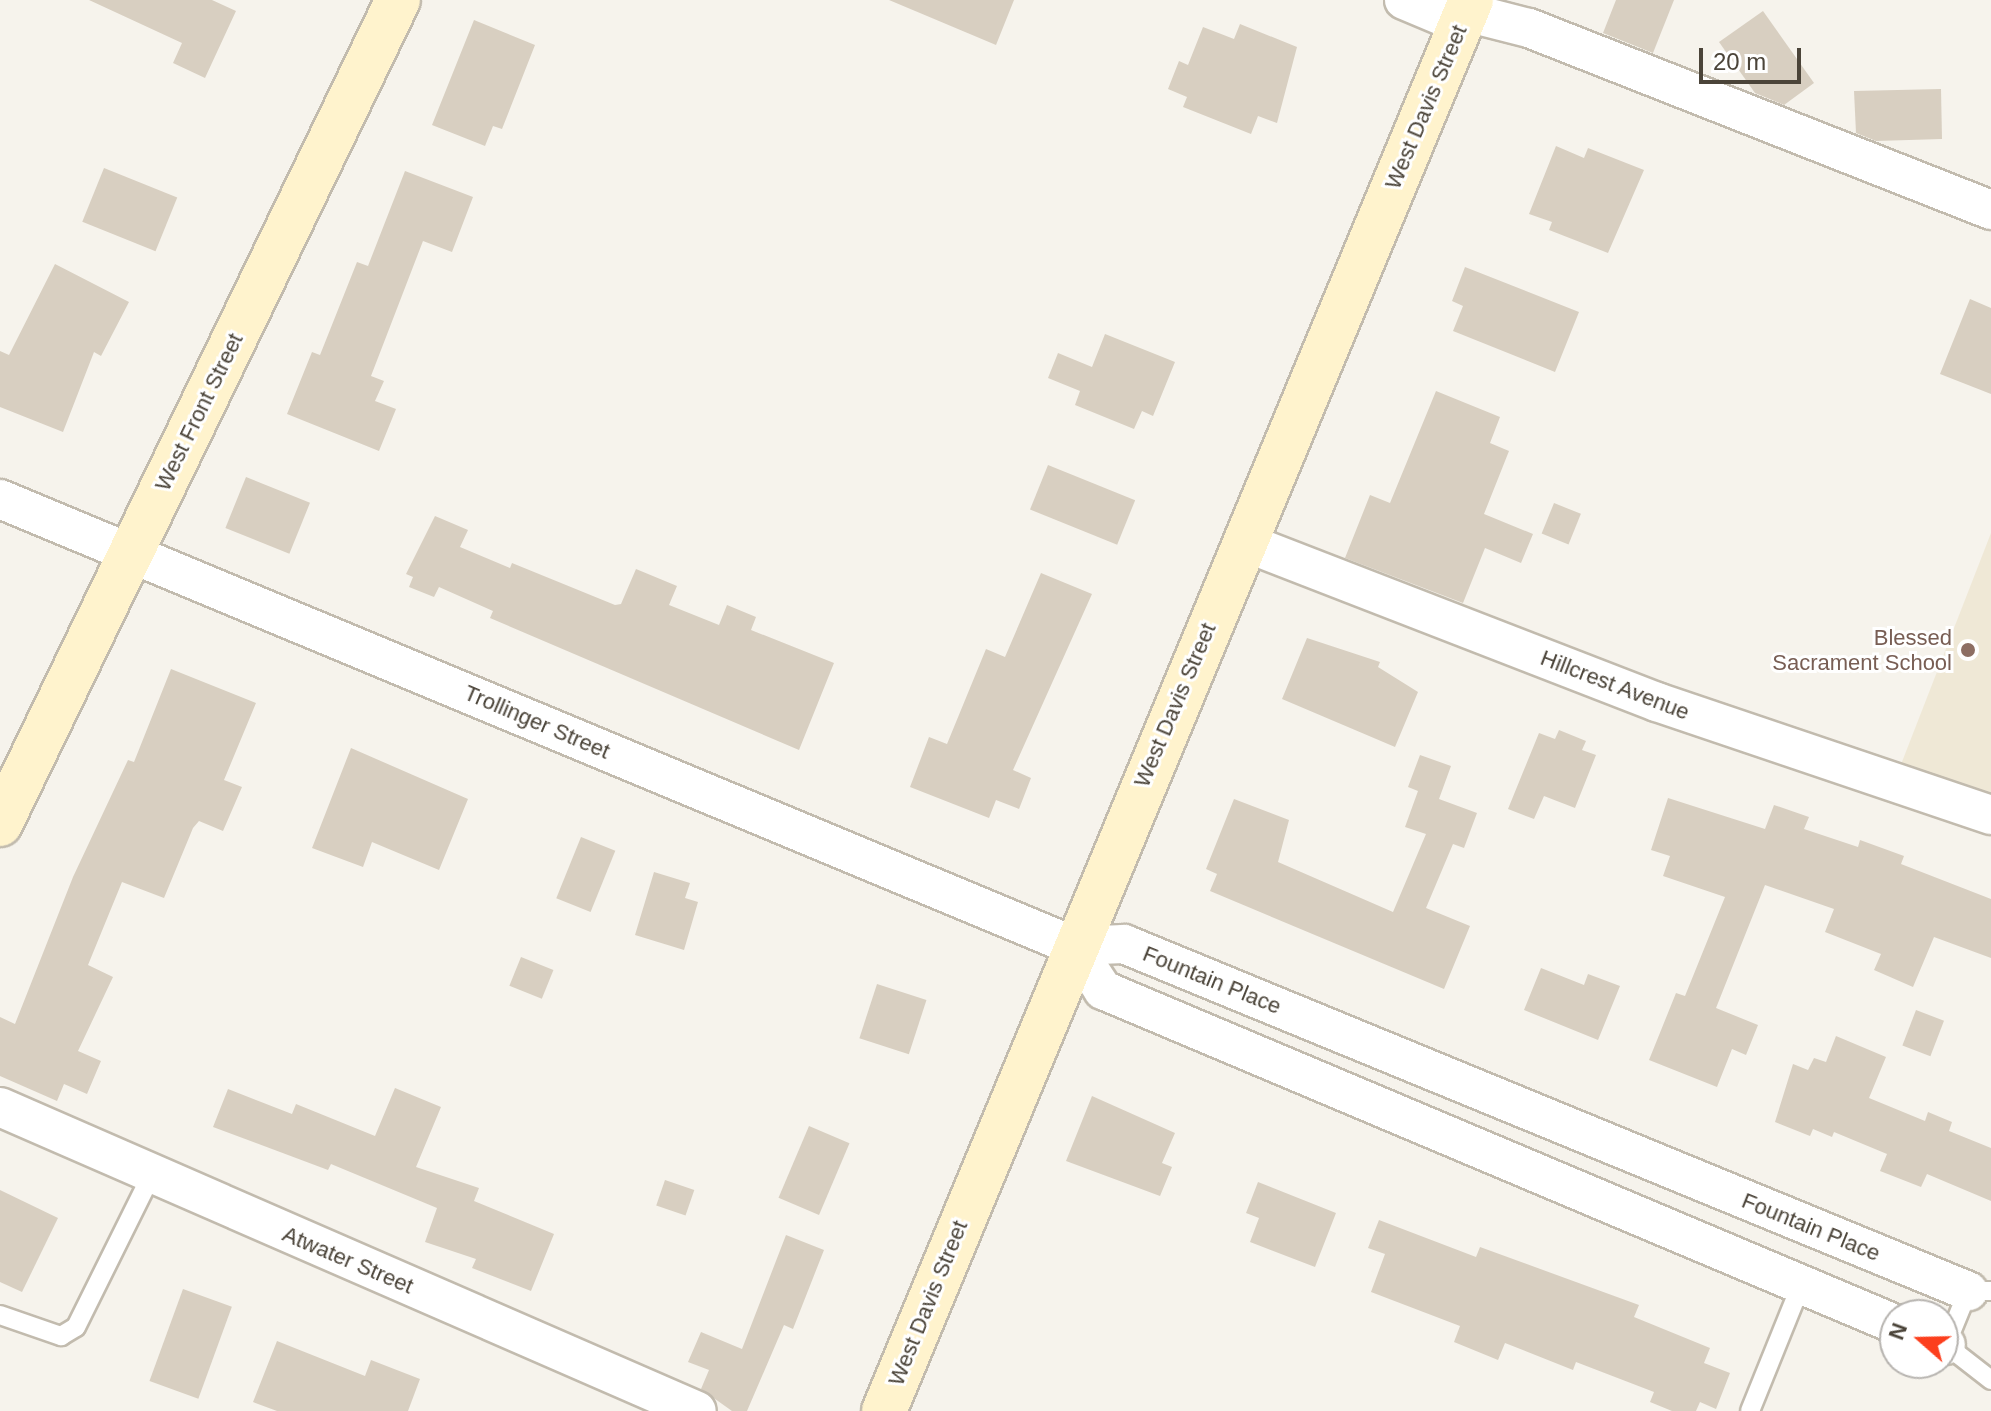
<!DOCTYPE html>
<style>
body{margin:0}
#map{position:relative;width:1991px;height:1411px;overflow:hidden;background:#f6f3ec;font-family:Helvetica,sans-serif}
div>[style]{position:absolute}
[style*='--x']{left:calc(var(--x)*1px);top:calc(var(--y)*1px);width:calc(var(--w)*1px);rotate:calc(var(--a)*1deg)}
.education>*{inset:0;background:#efe8d6}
.building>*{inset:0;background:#d8cfc1;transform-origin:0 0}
.roads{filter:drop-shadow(2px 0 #c2bbae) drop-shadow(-2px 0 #c2bbae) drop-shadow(0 2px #c2bbae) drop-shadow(0 -2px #c2bbae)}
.lane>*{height:18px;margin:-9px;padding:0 9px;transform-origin:9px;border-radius:9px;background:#fff}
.street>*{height:38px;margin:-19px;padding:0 19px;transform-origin:19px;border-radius:19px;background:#fff}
.secondary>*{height:44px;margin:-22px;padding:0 22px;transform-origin:22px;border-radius:22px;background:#fff3cd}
.dots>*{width:22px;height:22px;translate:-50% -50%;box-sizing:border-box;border:4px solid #fff;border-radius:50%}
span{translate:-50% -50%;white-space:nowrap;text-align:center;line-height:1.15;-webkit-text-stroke:6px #fff;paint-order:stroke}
.street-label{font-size:22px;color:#4b4439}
.education-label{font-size:22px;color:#785e54}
.right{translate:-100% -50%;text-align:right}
.north{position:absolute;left:1879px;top:1299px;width:80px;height:80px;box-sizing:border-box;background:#fff;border:2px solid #b7b4b0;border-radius:50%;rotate:290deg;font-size:22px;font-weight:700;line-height:32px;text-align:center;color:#4b4439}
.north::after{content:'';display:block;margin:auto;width:28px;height:36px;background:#fc3f1d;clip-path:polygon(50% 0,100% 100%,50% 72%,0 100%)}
.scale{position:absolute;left:1699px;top:48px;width:102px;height:36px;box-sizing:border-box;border:4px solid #4b4439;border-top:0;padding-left:10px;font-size:24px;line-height:28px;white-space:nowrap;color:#4b4439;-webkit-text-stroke:6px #fff;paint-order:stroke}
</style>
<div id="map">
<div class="education">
<div style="clip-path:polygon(1991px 533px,1991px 795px,1900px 767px)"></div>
</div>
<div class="building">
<div style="clip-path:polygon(89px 0,212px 0,236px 11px,205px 78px,173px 63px,182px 43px)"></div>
<div style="clip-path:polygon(889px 0,1014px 0,996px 45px)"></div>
<div style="clip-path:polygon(1616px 0,1674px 0,1653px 53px,1603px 33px)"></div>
<div style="clip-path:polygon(1763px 11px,1814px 83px,1784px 105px,1755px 93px,1719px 42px)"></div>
<div style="clip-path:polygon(474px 20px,535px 45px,502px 129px,493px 126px,485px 146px,432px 125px)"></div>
<div style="clip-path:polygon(1240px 24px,1297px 47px,1277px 123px,1258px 116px,1251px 134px,1183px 107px,1187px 97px,1168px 89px,1179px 61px,1188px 65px,1203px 27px,1234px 39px)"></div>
<div style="clip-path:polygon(1941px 89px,1942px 139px,1876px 141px,1856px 133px,1854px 91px)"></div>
<div style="clip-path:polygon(1556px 146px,1584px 158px,1588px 148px,1644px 170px,1608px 253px,1549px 230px,1552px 222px,1529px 214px)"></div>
<div style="left:104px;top:168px;width:79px;height:58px;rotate:22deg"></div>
<div style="clip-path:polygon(405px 171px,473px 197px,452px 252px,423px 241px,371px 376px,384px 381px,375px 401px,396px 409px,379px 451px,287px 414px,312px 352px,320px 355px,357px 262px,368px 266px)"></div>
<div style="clip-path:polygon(55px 264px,129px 302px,101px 356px,94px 352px,63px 432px,0 407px,0 351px,9px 355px)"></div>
<div style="clip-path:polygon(1465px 267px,1579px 312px,1555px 372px,1453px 331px,1463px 306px,1452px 301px)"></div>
<div style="clip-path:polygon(1970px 299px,1991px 308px,1991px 394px,1940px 374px)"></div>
<div style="clip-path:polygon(1105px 334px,1175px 362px,1153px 416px,1142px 411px,1134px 429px,1075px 405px,1080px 391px,1048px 378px,1058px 353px,1092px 367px)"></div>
<div style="clip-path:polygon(1436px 391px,1500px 417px,1490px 443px,1509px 451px,1484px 514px,1533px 534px,1521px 563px,1485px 548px,1463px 603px,1345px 558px,1370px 495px,1390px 503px)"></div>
<div style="left:1048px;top:465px;width:94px;height:48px;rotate:22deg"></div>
<div style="left:246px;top:477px;width:69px;height:55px;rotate:22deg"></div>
<div style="left:1554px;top:503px;width:29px;height:33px;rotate:22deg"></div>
<div style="clip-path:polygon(435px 516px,468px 530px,460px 547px,510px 568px,512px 563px,615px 605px,621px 604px,636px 569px,677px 586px,669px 605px,719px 625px,727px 605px,756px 617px,751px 630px,834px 663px,799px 750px,490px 618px,493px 611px,439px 587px,434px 597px,409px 587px,413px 577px,406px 574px)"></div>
<div style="clip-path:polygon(1041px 573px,1092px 594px,1013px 770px,1031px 778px,1019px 809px,996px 800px,989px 818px,910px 787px,929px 737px,947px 744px,986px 649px,1005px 657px)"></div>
<div style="clip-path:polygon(1307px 638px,1380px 662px,1378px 667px,1418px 692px,1395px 747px,1282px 699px)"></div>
<div style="clip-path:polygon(171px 669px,256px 703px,224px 780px,242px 787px,223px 831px,199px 821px,193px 828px,164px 898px,122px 882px,88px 965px,113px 977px,78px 1051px,101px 1061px,87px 1094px,64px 1084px,57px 1101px,0 1076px,0 1017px,15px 1024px,73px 877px,128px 760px,134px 762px)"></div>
<div style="clip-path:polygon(1559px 730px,1586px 741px,1582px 750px,1596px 755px,1575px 808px,1544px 796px,1534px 819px,1508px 809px,1539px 733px,1555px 739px)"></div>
<div style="clip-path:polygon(351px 748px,468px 799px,439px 870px,372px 842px,363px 867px,312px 848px)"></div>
<div style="clip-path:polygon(1420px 755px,1451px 766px,1439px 799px,1477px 813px,1464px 848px,1453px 844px,1426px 908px,1470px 926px,1444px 989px,1210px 891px,1217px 874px,1206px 869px,1234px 799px,1289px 820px,1278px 862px,1393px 912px,1426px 834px,1405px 827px,1418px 791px,1408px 787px)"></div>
<div style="clip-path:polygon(1668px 798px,1765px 829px,1774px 805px,1809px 817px,1804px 829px,1858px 847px,1860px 840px,1904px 856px,1901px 864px,1991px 899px,1991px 958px,1934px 937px,1913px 987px,1874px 970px,1881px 954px,1825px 932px,1834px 909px,1765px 885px,1716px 1008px,1758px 1025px,1746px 1055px,1732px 1049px,1717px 1087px,1649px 1060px,1676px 993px,1685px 996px,1725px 897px,1663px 876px,1670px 856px,1651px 850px)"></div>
<div style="left:581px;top:837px;width:37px;height:66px;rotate:22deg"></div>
<div style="clip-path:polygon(654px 872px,690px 883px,685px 898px,698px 902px,684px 950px,635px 935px)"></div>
<div style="left:521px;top:957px;width:35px;height:31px;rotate:22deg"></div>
<div style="clip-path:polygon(1541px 968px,1584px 985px,1588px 974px,1620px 986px,1598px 1040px,1524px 1010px)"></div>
<div style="left:877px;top:984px;width:52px;height:57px;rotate:18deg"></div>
<div style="left:1916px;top:1010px;width:30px;height:38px;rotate:21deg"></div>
<div style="clip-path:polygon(1836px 1036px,1886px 1057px,1869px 1098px,1925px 1121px,1928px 1112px,1952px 1122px,1949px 1131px,1991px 1148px,1991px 1201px,1927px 1174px,1921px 1187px,1880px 1171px,1887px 1154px,1834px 1132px,1832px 1137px,1813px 1129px,1810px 1136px,1775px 1122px,1793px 1064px,1808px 1070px,1814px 1058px,1826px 1062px)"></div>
<div style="clip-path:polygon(395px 1088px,441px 1107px,416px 1167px,479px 1188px,474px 1201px,554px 1234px,531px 1291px,472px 1268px,476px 1259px,425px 1242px,437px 1208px,331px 1164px,328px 1170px,213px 1127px,228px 1089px,292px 1114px,296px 1104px,375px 1136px)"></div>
<div style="clip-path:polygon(1092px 1096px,1175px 1133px,1162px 1163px,1172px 1167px,1160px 1196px,1066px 1161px)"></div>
<div style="left:809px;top:1126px;width:44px;height:78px;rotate:23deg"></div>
<div style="left:665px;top:1180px;width:31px;height:27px;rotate:19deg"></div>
<div style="clip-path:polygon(1258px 1182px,1336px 1213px,1315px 1267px,1250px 1242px,1259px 1218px,1246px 1213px)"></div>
<div style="clip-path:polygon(0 1190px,58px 1218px,22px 1292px,0 1282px)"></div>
<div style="clip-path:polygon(1379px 1220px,1476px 1257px,1480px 1247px,1639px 1305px,1634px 1317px,1710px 1348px,1704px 1363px,1730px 1373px,1716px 1409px,1700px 1402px,1696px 1411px,1672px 1411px,1650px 1402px,1654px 1392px,1576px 1362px,1573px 1370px,1505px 1343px,1498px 1360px,1454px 1342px,1460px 1326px,1371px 1292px,1385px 1254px,1368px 1248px)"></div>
<div style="clip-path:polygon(786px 1235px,824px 1250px,793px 1329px,784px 1325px,747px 1411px,732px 1411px,701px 1389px,709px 1370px,688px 1362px,701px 1332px,742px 1349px)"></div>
<div style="left:183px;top:1289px;width:52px;height:98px;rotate:20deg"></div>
<div style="clip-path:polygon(277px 1341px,365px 1376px,371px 1360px,420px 1379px,408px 1411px,277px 1411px,253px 1402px)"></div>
</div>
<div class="roads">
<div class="lane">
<div style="--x:1991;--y:1291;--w:23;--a:180"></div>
<div style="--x:1968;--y:1291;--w:58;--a:112.2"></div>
<div style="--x:1946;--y:1345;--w:57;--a:37.9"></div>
<div style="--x:0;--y:1315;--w:65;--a:19"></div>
<div style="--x:61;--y:1336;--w:17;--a:-31"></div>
<div style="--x:76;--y:1327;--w:171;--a:-63.6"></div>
<div style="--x:1750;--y:1411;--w:136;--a:-68"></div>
</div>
<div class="street">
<div style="--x:1404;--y:0;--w:62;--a:22.8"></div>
<div style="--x:1466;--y:12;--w:65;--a:14.3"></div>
<div style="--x:1529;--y:28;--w:497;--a:21.5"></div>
<div style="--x:0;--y:499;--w:1163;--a:22.6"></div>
<div style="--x:1074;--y:946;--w:50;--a:-2.3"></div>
<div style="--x:1124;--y:944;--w:913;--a:22.35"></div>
<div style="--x:1244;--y:542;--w:443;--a:21.2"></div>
<div style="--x:1657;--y:702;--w:353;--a:18.7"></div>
<div style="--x:1074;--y:946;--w:53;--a:56.6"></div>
<div style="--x:1103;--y:990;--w:860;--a:22.87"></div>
<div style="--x:0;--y:1107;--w:760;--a:23.56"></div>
<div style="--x:1943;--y:1344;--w:3;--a:18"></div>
</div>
<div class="secondary">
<div style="--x:0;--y:824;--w:915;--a:-64.22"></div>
<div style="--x:884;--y:1411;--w:1528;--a:-67.41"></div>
</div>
</div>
<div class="dots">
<div style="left:1968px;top:650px;background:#8d6e63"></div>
</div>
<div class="street-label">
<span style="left:1426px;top:107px;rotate:-67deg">West Davis Street</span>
<span style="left:199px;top:412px;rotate:-64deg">West Front Street</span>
<span style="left:1615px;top:685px;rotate:21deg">Hillcrest Avenue</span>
<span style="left:1175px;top:705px;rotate:-67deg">West Davis Street</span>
<span style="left:537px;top:722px;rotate:23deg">Trollinger Street</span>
<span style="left:1212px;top:980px;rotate:22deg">Fountain Place</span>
<span style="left:1811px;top:1227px;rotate:22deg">Fountain Place</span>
<span style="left:348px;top:1260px;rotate:23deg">Atwater Street</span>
<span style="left:928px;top:1303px;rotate:-68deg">West Davis Street</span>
</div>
<div class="education-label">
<span class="right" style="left:1952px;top:650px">Blessed<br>Sacrament School</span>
</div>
<div class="north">N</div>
<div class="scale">20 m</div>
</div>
